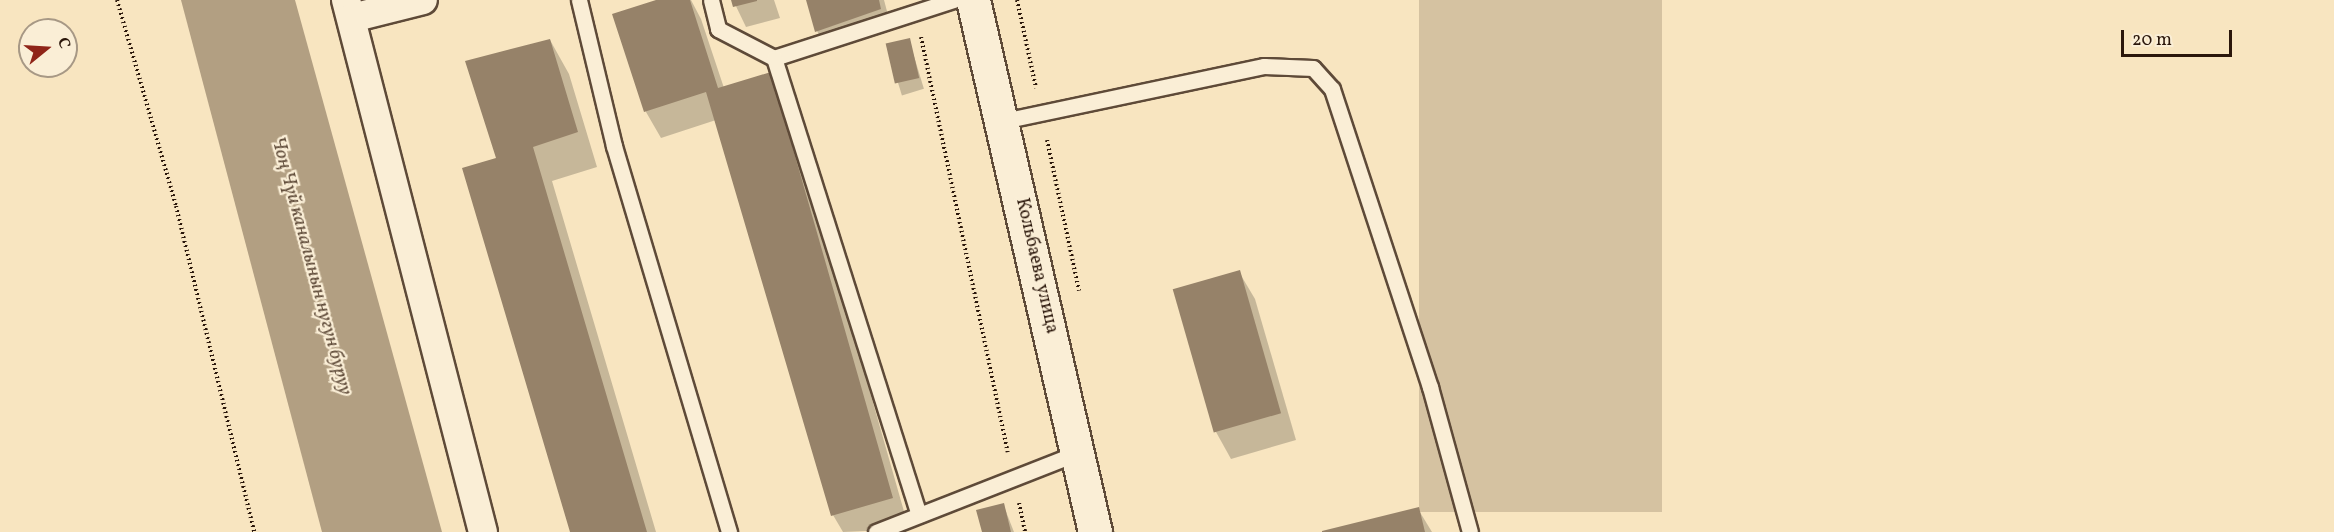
<!DOCTYPE html>
<meta charset="utf-8">
<style>
body{margin:0}
#map{position:relative;width:2334px;height:532px;overflow:hidden;background:#f8e5c0;font-family:Vollkorn,serif}
div>[style]{position:absolute}
[style*='--x']{left:calc(var(--x)*1px);top:calc(var(--y)*1px);width:calc(var(--w)*1px);rotate:calc(var(--a)*1deg)}
.green>*{inset:0;background:#d5c2a1;transform-origin:0 0}
.water>*{inset:0;background:#b29f82}
.shadow>*{inset:0;background:#0003;transform-origin:0 0}
.building>*{inset:0;background:#968269;transform-origin:0 0}
.path>*{height:4px;margin-top:-2px;transform-origin:0;background:repeating-linear-gradient(90deg,#2b170b 0 1.5px,transparent 0 4.5px)}
.roads{filter:drop-shadow(2px 0 #5e4a38) drop-shadow(-2px 0 #5e4a38) drop-shadow(0 2px #5e4a38) drop-shadow(0 -2px #5e4a38)}
.lane>*{height:15px;margin:-7.5px;padding:0 7.5px;transform-origin:7.5px;border-radius:7.5px;background:#faeed6}
.street>*{height:28px;margin:-14px;padding:0 14px;transform-origin:14px;border-radius:14px;background:#faeed6}
.secondary>*{height:33px;margin:-16.5px;padding:0 16.5px;transform-origin:16.5px;border-radius:16.5px;background:#faeed6}
span{translate:-50% -50%;white-space:nowrap;text-align:center;line-height:1.15;-webkit-text-stroke:4.5px #faeed6;paint-order:stroke}
.street-label{font-size:18px;color:#2b170b}
.water-label{font-size:20px;color:#614d3b;font-style:italic}
.north{position:absolute;left:18px;top:18px;width:60px;height:60px;box-sizing:border-box;background:#faeed6;border:2px solid #a79885;border-radius:50%;rotate:72deg;font-size:16px;font-weight:700;line-height:24px;text-align:center;color:#2b170b}
.north::after{content:'';display:block;margin:auto;width:21px;height:27px;background:#8f2418;clip-path:polygon(50% 0,100% 100%,50% 72%,0 100%)}
.scale{position:absolute;left:2121px;top:30px;width:111px;height:27px;box-sizing:border-box;border:3px solid #2b170b;border-top:0;padding-left:8px;font-size:18px;line-height:21px;white-space:nowrap;color:#2b170b;-webkit-text-stroke:4px #faeed6;paint-order:stroke}
</style>
<div id="map">
<div class="green">
<div style="left:1419px;top:0;width:243px;height:512px"></div>
</div>
<div class="water">
<div style="clip-path:polygon(181px 0,295px 0,442px 532px,322px 532px)"></div>
</div>
<div class="shadow">
<div style="clip-path:polygon(660px 0,691px 0,701px 19px,724px 88px,770px 74px,788px 104px,909px 529px,843px 532px,833px 515px,716px 120px,661px 138px,646px 112px,614px 15px)"></div>
<div style="clip-path:polygon(733px 0,774px 0,780px 18px,746px 27px)"></div>
<div style="clip-path:polygon(808px 0,884px 0,892px 30px,828px 51px,817px 31px)"></div>
<div style="clip-path:polygon(550px 40px,569px 74px,597px 167px,552px 181px,656px 532px,572px 532px,498px 159px)"></div>
<div style="left:909px;top:40px;width:51px;height:23px;rotate:73deg"></div>
<div style="clip-path:polygon(1239px 272px,1255px 299px,1296px 440px,1231px 459px,1216px 432px,1175px 291px)"></div>
<div style="clip-path:polygon(1003px 504px,1014px 532px,983px 532px)"></div>
<div style="clip-path:polygon(1418px 509px,1432px 532px,1325px 532px)"></div>
</div>
<div class="building">
<div style="clip-path:polygon(656px 0,690px 0,718px 88px,771px 72px,893px 498px,831px 516px,706px 92px,644px 112px,612px 14px)"></div>
<div style="clip-path:polygon(731px 0,757px 0,757px 1px,733px 7px)"></div>
<div style="clip-path:polygon(806px 0,879px 0,881px 9px,815px 32px)"></div>
<div style="left:910px;top:38px;width:41px;height:25px;rotate:77deg"></div>
<div style="clip-path:polygon(550px 39px,578px 132px,533px 147px,647px 532px,570px 532px,462px 168px,496px 158px,465px 61px)"></div>
<div style="left:1240px;top:270px;width:149px;height:70px;rotate:74deg"></div>
<div style="clip-path:polygon(1004px 503px,1011px 532px,982px 532px,976px 510px)"></div>
<div style="clip-path:polygon(1419px 507px,1425px 532px,1322px 532px,1322px 531px)"></div>
</div>
<div class="path">
<div style="--x:117;--y:0;--w:214;--a:74"></div>
<div style="--x:176;--y:206;--w:335;--a:76.5"></div>
<div style="--x:1017;--y:0;--w:90;--a:77.8"></div>
<div style="--x:921;--y:37;--w:424;--a:78.2"></div>
<div style="--x:1047;--y:140;--w:154;--a:78"></div>
<div style="--x:1019;--y:503;--w:30;--a:78"></div>
</div>
<div class="roads">
<div class="lane">
<div style="--x:579;--y:0;--w:150;--a:76.5"></div>
<div style="--x:614;--y:146;--w:403;--a:73.4"></div>
<div style="--x:711;--y:0;--w:30;--a:76"></div>
<div style="--x:718;--y:29;--w:63;--a:27.4"></div>
<div style="--x:774;--y:58;--w:189;--a:-17.9"></div>
<div style="--x:774;--y:58;--w:479;--a:72.4"></div>
<div style="--x:1003;--y:121;--w:267;--a:-11.9"></div>
<div style="--x:1264;--y:66;--w:49;--a:2.3"></div>
<div style="--x:1313;--y:68;--w:28;--a:48"></div>
<div style="--x:1332;--y:89;--w:314;--a:71.8"></div>
<div style="--x:1430;--y:387;--w:150;--a:74.6"></div>
<div style="--x:876;--y:532;--w:217;--a:-21.4"></div>
</div>
<div class="street">
<div style="--x:346;--y:0;--w:549;--a:75.56"></div>
<div style="--x:352;--y:18;--w:73;--a:-14.2"></div>
</div>
<div class="secondary">
<div style="--x:973;--y:0;--w:546;--a:77.08"></div>
</div>
</div>
<div class="street-label">
<span style="left:1036px;top:266px;rotate:77deg">Кольбаева улица</span>
</div>
<div class="water-label">
<span style="left:311px;top:266px;rotate:75deg">Чоң Чүй каналынын нугун буруу</span>
</div>
<div class="north">С</div>
<div class="scale">20 m</div>
</div>
